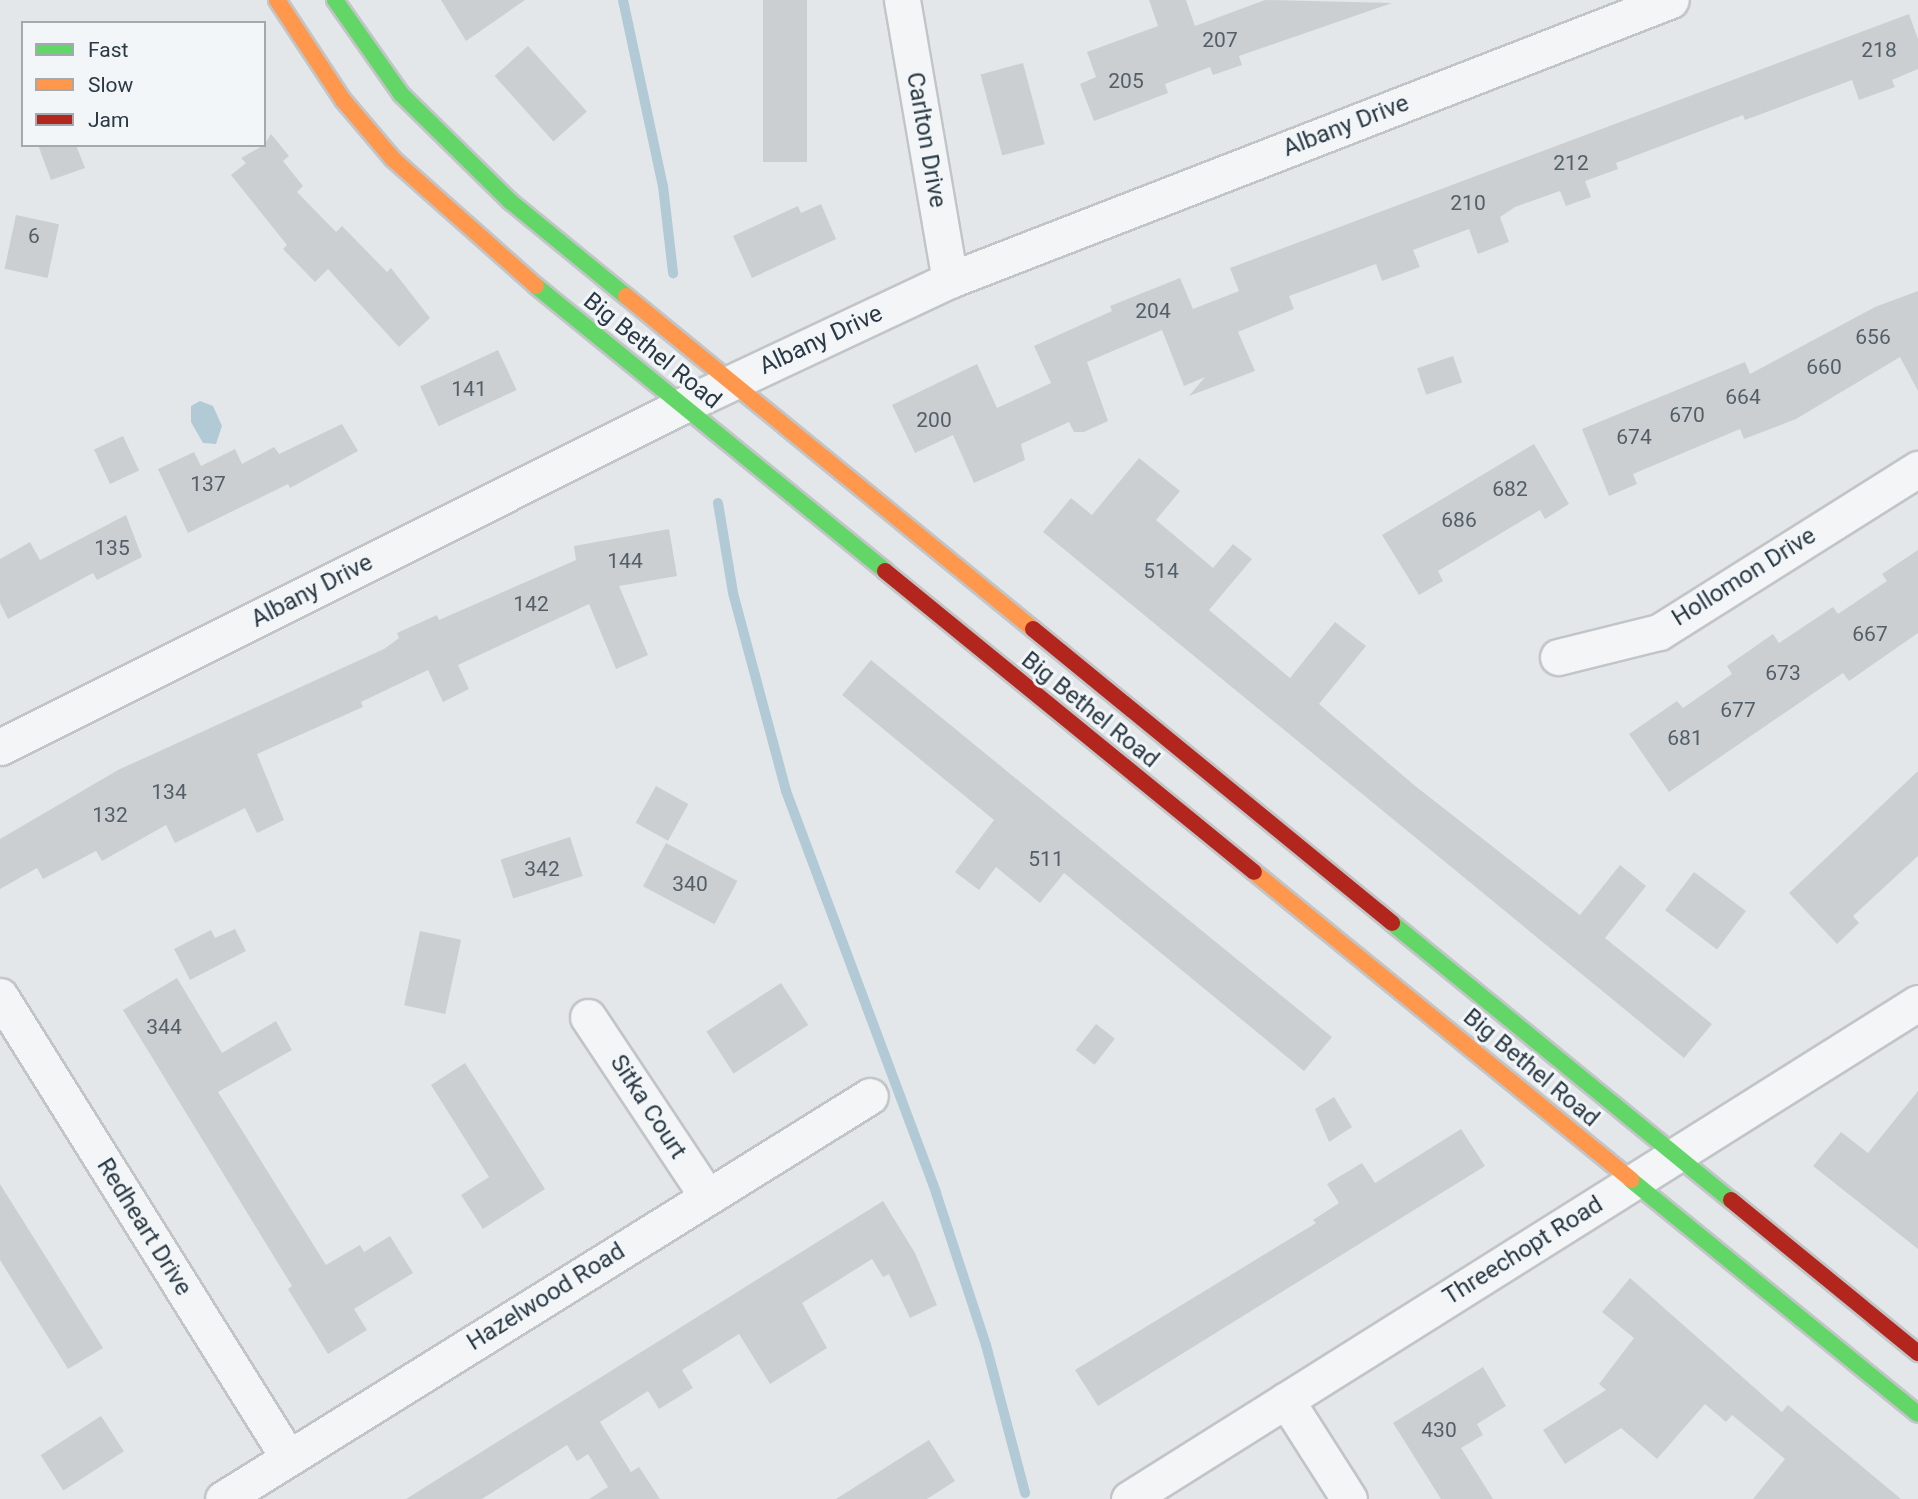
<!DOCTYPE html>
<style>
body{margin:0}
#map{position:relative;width:1918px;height:1499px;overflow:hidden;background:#e4e7e9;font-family:Roboto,sans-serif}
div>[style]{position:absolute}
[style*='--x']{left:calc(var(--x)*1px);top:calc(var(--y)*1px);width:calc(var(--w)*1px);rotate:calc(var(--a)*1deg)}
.water>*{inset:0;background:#b2cad5}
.stream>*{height:10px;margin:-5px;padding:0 5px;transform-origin:5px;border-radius:5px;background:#b2cad5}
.building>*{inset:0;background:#cccfd2;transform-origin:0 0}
.roads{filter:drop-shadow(2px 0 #c2c5c7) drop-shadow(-2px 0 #c2c5c7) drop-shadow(0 2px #c2c5c7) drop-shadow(0 -2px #c2c5c7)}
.street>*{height:35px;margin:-17.5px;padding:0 17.5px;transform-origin:17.5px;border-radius:17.5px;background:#f3f5f6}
.fast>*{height:16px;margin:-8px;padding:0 8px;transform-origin:8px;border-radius:8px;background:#63d668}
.slow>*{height:16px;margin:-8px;padding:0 8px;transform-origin:8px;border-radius:8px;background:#ff974d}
.jam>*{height:16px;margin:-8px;padding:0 8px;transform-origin:8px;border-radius:8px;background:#b3261e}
span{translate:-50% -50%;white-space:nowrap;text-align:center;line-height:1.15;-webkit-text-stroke:6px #f2f6f8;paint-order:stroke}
.number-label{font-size:21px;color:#535f68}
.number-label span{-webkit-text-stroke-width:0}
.street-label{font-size:24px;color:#2a3944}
.legend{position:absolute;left:21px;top:21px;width:245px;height:126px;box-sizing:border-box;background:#f2f6f8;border:2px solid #a2aab0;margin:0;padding:9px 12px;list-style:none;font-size:21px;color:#2a3944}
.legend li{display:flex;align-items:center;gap:14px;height:35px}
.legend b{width:35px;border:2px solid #a2aab0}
</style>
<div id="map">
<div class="water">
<div style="clip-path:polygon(200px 401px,213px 406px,222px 426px,216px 444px,203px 443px,191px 422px,191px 406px)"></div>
</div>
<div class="stream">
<div style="--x:623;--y:0;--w:190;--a:77.9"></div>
<div style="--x:663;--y:186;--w:88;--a:83.4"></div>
<div style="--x:718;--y:503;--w:91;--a:80.5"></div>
<div style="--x:733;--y:593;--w:205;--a:75"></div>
<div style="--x:786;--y:791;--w:429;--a:69.5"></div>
<div style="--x:936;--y:1193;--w:160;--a:71.8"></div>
<div style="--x:986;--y:1345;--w:153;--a:75.2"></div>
</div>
<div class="building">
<div style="clip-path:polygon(441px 0,525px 0,466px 41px)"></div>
<div style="left:763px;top:0;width:44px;height:162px"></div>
<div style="clip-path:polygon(1149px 0,1186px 0,1195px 26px,1265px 0,1392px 3px,1239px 56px,1242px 65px,1213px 75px,1210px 67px,1165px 84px,1168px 93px,1094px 121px,1080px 84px,1096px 77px,1087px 52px,1158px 26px)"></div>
<div style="clip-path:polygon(1909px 14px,1918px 39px,1918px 69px,1892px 80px,1895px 87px,1859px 100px,1852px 80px,1745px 120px,1743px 115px,1616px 163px,1618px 169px,1585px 181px,1591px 197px,1566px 206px,1560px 191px,1515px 207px,1500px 217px,1509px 242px,1478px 254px,1469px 229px,1413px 250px,1420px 267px,1382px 281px,1376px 264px,1289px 296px,1294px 309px,1238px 332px,1255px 371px,1189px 396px,1205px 377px,1184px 386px,1162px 330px,1087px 362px,1108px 421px,1084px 432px,1074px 432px,1069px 422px,1021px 444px,1025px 460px,974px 483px,953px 435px,915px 453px,892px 405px,977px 364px,997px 408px,1051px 383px,1034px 346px,1112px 311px,1110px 306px,1180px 278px,1193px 309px,1239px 291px,1230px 268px)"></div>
<div style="left:528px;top:46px;width:88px;height:45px;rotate:48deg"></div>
<div style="left:1023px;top:63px;width:84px;height:44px;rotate:75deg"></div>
<div style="clip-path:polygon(271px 134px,289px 156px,283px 161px,303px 186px,297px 192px,336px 232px,342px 226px,387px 272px,391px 268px,430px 318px,399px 347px,328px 269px,315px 282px,283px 249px,287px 245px,231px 175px,246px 163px,241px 158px,264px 145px)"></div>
<div style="clip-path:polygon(38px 145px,76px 145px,85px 168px,51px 180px)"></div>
<div style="clip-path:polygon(821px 204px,836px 239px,752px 278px,733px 236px,798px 206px,801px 213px)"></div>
<div style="left:16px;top:215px;width:44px;height:55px;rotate:12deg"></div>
<div style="clip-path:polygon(1918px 291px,1918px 391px,1900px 357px,1796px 419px,1744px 439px,1740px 429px,1633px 474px,1637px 484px,1609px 496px,1582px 429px,1745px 362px,1750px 374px,1875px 307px)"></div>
<div style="left:498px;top:350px;width:44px;height:86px;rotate:65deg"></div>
<div style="left:1453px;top:356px;width:28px;height:38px;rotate:71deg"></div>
<div style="clip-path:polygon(342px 424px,358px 451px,290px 488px,288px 484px,188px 533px,158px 469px,194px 452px,201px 466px,235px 449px,242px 464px,274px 447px,279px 454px)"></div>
<div style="left:123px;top:436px;width:38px;height:32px;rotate:65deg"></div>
<div style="clip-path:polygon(1534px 444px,1569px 504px,1545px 519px,1540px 510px,1438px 571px,1443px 581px,1419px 595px,1382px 535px)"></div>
<div style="clip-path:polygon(1139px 458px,1180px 491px,1156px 520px,1213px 568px,1233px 544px,1252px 559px,1209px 610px,1290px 678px,1335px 622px,1366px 646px,1319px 704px,1414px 785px,1580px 915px,1620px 865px,1646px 886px,1605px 938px,1712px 1024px,1684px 1058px,1043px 532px,1071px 498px,1092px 515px)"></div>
<div style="clip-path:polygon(126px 515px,142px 557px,97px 580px,93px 573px,8px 619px,0 603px,0 559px,30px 542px,40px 560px)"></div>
<div style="clip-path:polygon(669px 529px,677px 576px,619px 586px,648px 655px,616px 669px,589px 604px,458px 665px,469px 689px,443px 702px,428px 670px,361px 702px,363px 707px,257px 754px,284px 820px,257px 833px,245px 808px,175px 843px,166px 825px,102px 861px,96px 851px,43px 879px,37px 868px,0 889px,0 839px,118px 770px,384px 649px,399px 638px,397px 633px,437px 615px,439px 620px,576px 560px,574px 546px)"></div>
<div style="clip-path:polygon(1918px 550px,1918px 633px,1849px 681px,1843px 673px,1669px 792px,1629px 734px,1677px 701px,1683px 708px,1732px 674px,1727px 666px,1773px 634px,1779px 643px,1833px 607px,1838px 614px,1887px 581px,1882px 574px)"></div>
<div style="clip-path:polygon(871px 660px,1332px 1037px,1304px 1071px,1064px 873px,1040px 903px,996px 867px,979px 890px,955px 872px,994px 820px,842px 695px)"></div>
<div style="clip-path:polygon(1918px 771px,1918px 856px,1853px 916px,1859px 923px,1837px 944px,1789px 893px)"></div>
<div style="left:656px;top:786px;width:37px;height:42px;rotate:29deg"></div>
<div style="left:570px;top:837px;width:41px;height:73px;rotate:72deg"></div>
<div style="left:666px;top:843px;width:81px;height:49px;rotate:28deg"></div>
<div style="left:1694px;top:872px;width:65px;height:48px;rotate:37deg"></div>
<div style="clip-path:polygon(235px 929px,246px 951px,190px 980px,174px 949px,211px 930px,215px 938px)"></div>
<div style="left:420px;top:931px;width:42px;height:76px;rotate:12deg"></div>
<div style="clip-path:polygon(177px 978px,222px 1053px,276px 1021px,292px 1050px,218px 1092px,326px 1265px,360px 1245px,364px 1252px,390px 1236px,413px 1273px,354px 1309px,367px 1330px,328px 1354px,288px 1289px,292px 1286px,123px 1010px)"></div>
<div style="left:781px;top:983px;width:50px;height:89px;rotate:57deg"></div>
<div style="left:1096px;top:1024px;width:24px;height:33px;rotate:38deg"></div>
<div style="clip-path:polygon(465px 1063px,545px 1189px,483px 1229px,461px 1195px,489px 1177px,431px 1085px)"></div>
<div style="clip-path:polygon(1918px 1091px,1918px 1249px,1813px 1166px,1841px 1132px,1868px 1153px)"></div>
<div style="clip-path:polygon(1334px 1097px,1352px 1127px,1329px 1142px,1315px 1109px)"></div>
<div style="clip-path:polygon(1461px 1129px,1485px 1166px,1098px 1406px,1075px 1370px,1316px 1223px,1313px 1220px,1339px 1203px,1327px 1184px,1362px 1163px,1375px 1183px)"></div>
<div style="clip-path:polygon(0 1184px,103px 1348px,68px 1369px,0 1260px)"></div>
<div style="clip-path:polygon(883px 1201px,915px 1253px,937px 1305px,910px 1318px,889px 1274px,883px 1277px,872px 1259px,802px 1303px,827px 1348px,770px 1384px,739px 1334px,682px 1370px,693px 1388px,659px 1409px,648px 1391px,600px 1422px,631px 1472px,639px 1467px,660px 1499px,589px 1499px,608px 1487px,588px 1454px,577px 1461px,567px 1445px,482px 1499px,406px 1499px)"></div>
<div style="clip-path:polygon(1630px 1278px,1782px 1412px,1788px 1405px,1901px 1499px,1753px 1499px,1785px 1459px,1732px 1415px,1726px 1422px,1705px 1404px,1657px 1459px,1621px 1428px,1565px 1464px,1543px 1430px,1606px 1390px,1599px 1384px,1634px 1338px,1602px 1312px)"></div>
<div style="clip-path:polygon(1483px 1367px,1506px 1406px,1477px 1424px,1483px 1435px,1461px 1448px,1493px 1499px,1441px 1499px,1393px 1423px)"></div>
<div style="left:101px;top:1416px;width:42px;height:72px;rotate:57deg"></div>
<div style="clip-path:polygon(929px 1440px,955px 1481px,927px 1499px,836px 1499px)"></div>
</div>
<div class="roads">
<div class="street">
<div style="--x:902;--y:0;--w:284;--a:80.3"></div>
<div style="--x:1558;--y:657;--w:104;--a:-13.9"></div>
<div style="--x:1659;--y:632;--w:306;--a:-32.2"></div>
<div style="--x:0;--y:747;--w:765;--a:-26.57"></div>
<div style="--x:684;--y:405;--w:294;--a:-25.2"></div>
<div style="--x:950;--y:280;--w:773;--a:-21.22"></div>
<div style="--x:0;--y:996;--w:544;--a:58.01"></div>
<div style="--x:588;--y:1017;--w:215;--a:56.4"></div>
<div style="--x:1286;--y:1400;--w:117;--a:57.5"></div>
<div style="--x:223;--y:1499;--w:762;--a:-31.92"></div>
<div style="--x:1129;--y:1499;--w:932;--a:-32.16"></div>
</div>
<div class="fast">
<div style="--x:335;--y:0;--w:115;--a:54.9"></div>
<div style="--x:401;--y:94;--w:154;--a:44.5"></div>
<div style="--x:511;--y:202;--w:149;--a:39.3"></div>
<div style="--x:536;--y:286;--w:451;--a:39.2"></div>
<div style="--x:1392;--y:923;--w:438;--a:39.3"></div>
<div style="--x:1631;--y:1180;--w:370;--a:39.2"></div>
</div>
<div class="slow">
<div style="--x:277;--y:0;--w:120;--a:56.6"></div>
<div style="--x:343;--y:100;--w:77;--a:49.7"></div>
<div style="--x:393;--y:159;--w:191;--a:41.6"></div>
<div style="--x:626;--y:296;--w:526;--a:39.29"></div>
<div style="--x:1254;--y:872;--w:487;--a:39.2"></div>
</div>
<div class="jam">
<div style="--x:885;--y:571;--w:476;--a:39.2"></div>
<div style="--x:1033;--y:629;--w:464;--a:39.3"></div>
<div style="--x:1731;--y:1200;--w:242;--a:39.3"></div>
</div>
</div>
<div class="number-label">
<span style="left:1220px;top:40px">207</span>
<span style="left:1879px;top:50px">218</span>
<span style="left:1126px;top:81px">205</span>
<span style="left:1571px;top:163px">212</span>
<span style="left:1468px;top:203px">210</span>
<span style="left:34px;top:236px">6</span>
<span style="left:1153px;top:311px">204</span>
<span style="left:1873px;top:337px">656</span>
<span style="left:1824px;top:367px">660</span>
<span style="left:469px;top:389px">141</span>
<span style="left:1743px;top:397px">664</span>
<span style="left:1687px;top:415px">670</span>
<span style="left:934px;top:420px">200</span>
<span style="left:1634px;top:437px">674</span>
<span style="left:208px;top:484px">137</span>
<span style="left:1510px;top:489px">682</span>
<span style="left:1459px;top:520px">686</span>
<span style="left:112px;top:548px">135</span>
<span style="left:625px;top:561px">144</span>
<span style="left:1161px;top:571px">514</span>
<span style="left:531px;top:604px">142</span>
<span style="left:1870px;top:634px">667</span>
<span style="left:1783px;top:673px">673</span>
<span style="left:1738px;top:710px">677</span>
<span style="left:1685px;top:738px">681</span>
<span style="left:169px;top:792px">134</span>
<span style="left:110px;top:815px">132</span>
<span style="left:1046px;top:859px">511</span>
<span style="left:542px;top:869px">342</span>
<span style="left:690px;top:884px">340</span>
<span style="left:164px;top:1027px">344</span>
<span style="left:1439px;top:1430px">430</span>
</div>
<div class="street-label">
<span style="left:1346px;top:126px;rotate:-21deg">Albany Drive</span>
<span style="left:926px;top:140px;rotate:80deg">Carlton Drive</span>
<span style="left:821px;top:340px;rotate:-25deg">Albany Drive</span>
<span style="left:652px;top:351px;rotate:39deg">Big Bethel Road</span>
<span style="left:1744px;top:577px;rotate:-32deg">Hollomon Drive</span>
<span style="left:312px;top:591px;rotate:-27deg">Albany Drive</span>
<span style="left:1090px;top:710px;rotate:39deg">Big Bethel Road</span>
<span style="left:1531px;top:1068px;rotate:40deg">Big Bethel Road</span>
<span style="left:648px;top:1107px;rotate:57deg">Sitka Court</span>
<span style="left:144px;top:1227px;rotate:58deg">Redheart Drive</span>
<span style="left:1523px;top:1251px;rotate:-32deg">Threechopt Road</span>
<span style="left:546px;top:1297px;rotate:-32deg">Hazelwood Road</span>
</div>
<ul class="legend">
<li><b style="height:9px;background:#63d668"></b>Fast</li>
<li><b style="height:9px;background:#ff974d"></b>Slow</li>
<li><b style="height:9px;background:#b3261e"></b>Jam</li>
</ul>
</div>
